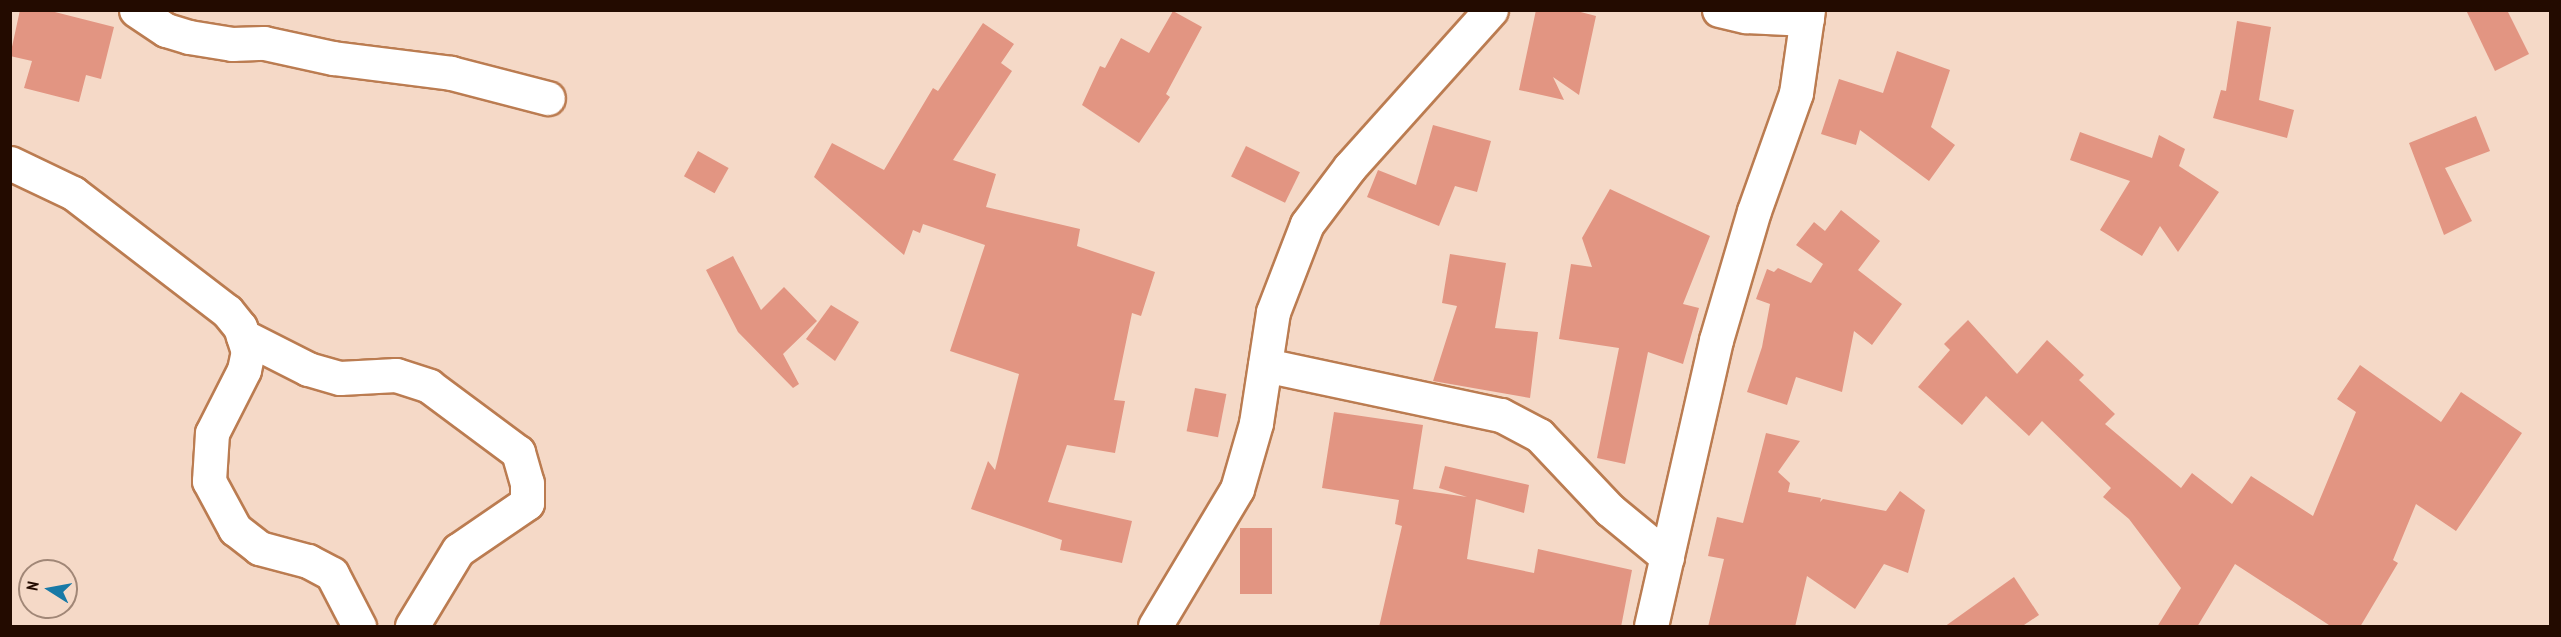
<!DOCTYPE html>
<style>
body{margin:0}
#map{position:relative;width:2561px;height:637px;overflow:hidden;background:#f5d9c7;font-family:"PT Sans Narrow",sans-serif}
div>[style]{position:absolute}
[style*='--x']{left:calc(var(--x)*1px);top:calc(var(--y)*1px);width:calc(var(--w)*1px);rotate:calc(var(--a)*1deg)}
.building>*{inset:0;background:#e29582;transform-origin:0 0}
.roads{filter:drop-shadow(2px 0 #bb7c51) drop-shadow(-2px 0 #bb7c51) drop-shadow(0 2px #bb7c51) drop-shadow(0 -2px #bb7c51)}
.minor>*{height:33px;margin:-16.5px;padding:0 16.5px;transform-origin:16.5px;border-radius:16.5px;background:#fff}
span{translate:-50% -50%;white-space:nowrap;text-align:center;line-height:1.15;-webkit-text-stroke:4.5px #f5d9c7;paint-order:stroke}
.frame{position:absolute;inset:0;border:12px solid #230b00;pointer-events:none}
.north{position:absolute;left:18px;top:559px;width:60px;height:60px;box-sizing:border-box;background:#f5d9c7;border:2px solid #a18777;border-radius:50%;rotate:281deg;font-size:16px;font-weight:700;line-height:24px;text-align:center;color:#230b00}
.north::after{content:'';display:block;margin:auto;width:21px;height:27px;background:#1879a6;clip-path:polygon(50% 0,100% 100%,50% 72%,0 100%)}
</style>
<div id="map">
<div class="building">
<div style="clip-path:polygon(20px 10px,47px 10px,114px 27px,101px 79px,86px 75px,79px 102px,24px 88px,32px 61px,10px 56px)"></div>
<div style="clip-path:polygon(1536px 10px,1573px 10px,1596px 16px,1579px 95px,1553px 77px,1564px 100px,1519px 90px)"></div>
<div style="clip-path:polygon(2466px 10px,2507px 10px,2529px 54px,2495px 71px)"></div>
<div style="clip-path:polygon(1173px 11px,1202px 27px,1166px 94px,1170px 97px,1139px 143px,1082px 105px,1100px 66px,1105px 68px,1121px 38px,1149px 53px)"></div>
<div style="clip-path:polygon(2237px 21px,2271px 27px,2259px 100px,2294px 110px,2287px 138px,2213px 118px,2221px 90px,2226px 91px)"></div>
<div style="clip-path:polygon(983px 23px,1014px 44px,1001px 63px,1012px 71px,953px 160px,996px 174px,986px 207px,1080px 229px,1077px 246px,1155px 272px,1141px 316px,1132px 313px,1114px 400px,1125px 401px,1115px 453px,1067px 445px,1048px 502px,1132px 521px,1122px 563px,1060px 550px,1062px 540px,971px 509px,988px 461px,995px 470px,1019px 374px,950px 351px,985px 245px,923px 224px,920px 233px,913px 230px,904px 255px,814px 177px,832px 143px,884px 170px,933px 88px,938px 91px)"></div>
<div style="clip-path:polygon(1897px 51px,1950px 70px,1931px 127px,1955px 145px,1929px 181px,1860px 130px,1856px 145px,1821px 134px,1839px 79px,1883px 93px)"></div>
<div style="clip-path:polygon(2476px 116px,2490px 151px,2445px 168px,2472px 221px,2444px 235px,2409px 143px)"></div>
<div style="clip-path:polygon(1433px 125px,1491px 141px,1477px 192px,1455px 186px,1439px 226px,1367px 197px,1378px 170px,1416px 185px)"></div>
<div style="clip-path:polygon(2080px 132px,2152px 158px,2159px 135px,2185px 149px,2179px 166px,2219px 192px,2178px 252px,2160px 226px,2142px 256px,2100px 230px,2130px 181px,2070px 160px)"></div>
<div style="left:1246px;top:146px;width:60px;height:34px;rotate:26deg"></div>
<div style="left:698px;top:151px;width:35px;height:29px;rotate:29deg"></div>
<div style="clip-path:polygon(1610px 189px,1710px 236px,1683px 304px,1699px 308px,1683px 364px,1648px 352px,1625px 464px,1597px 458px,1619px 348px,1559px 339px,1571px 264px,1592px 267px,1582px 238px)"></div>
<div style="clip-path:polygon(1841px 210px,1880px 241px,1858px 270px,1902px 304px,1872px 345px,1854px 331px,1842px 392px,1796px 377px,1787px 405px,1747px 392px,1762px 347px,1770px 304px,1756px 299px,1767px 269px,1774px 272px,1778px 268px,1811px 283px,1823px 264px,1796px 245px,1814px 222px,1825px 231px)"></div>
<div style="clip-path:polygon(1450px 254px,1506px 263px,1495px 328px,1538px 332px,1530px 398px,1433px 381px,1457px 306px,1442px 303px)"></div>
<div style="clip-path:polygon(733px 256px,761px 310px,784px 287px,817px 321px,783px 354px,799px 384px,793px 388px,738px 332px,706px 270px)"></div>
<div style="clip-path:polygon(831px 305px,859px 322px,835px 361px,806px 339px)"></div>
<div style="clip-path:polygon(1968px 320px,2017px 374px,2047px 340px,2084px 375px,2079px 380px,2115px 414px,2105px 424px,2181px 488px,2192px 473px,2232px 504px,2251px 476px,2313px 516px,2356px 412px,2337px 399px,2360px 365px,2441px 422px,2461px 392px,2522px 433px,2456px 531px,2416px 504px,2393px 560px,2398px 563px,2360px 627px,2332px 627px,2235px 564px,2197px 627px,2157px 627px,2181px 588px,2129px 519px,2103px 497px,2111px 488px,2042px 421px,2029px 436px,1986px 396px,1962px 425px,1918px 387px,1950px 350px,1944px 344px)"></div>
<div style="left:1195px;top:388px;width:32px;height:44px;rotate:11deg"></div>
<div style="clip-path:polygon(1334px 412px,1423px 425px,1413px 489px,1467px 497px,1439px 488px,1445px 466px,1529px 485px,1524px 513px,1476px 499px,1467px 559px,1534px 573px,1538px 549px,1632px 570px,1621px 627px,1379px 627px,1402px 526px,1395px 524px,1399px 500px,1322px 488px)"></div>
<div style="clip-path:polygon(1766px 433px,1800px 441px,1778px 472px,1790px 483px,1788px 492px,1821px 498px,1820px 502px,1823px 499px,1886px 511px,1900px 491px,1925px 510px,1908px 573px,1884px 564px,1855px 609px,1807px 576px,1795px 627px,1708px 627px,1724px 559px,1708px 556px,1717px 517px,1743px 523px)"></div>
<div style="left:1240px;top:528px;width:32px;height:66px"></div>
<div style="clip-path:polygon(2014px 577px,2039px 615px,2021px 627px,1944px 627px)"></div>
</div>
<div class="roads">
<div class="minor">
<div style="--x:136;--y:10;--w:36;--a:34"></div>
<div style="--x:166;--y:30;--w:24;--a:17"></div>
<div style="--x:189;--y:37;--w:44;--a:9.2"></div>
<div style="--x:232;--y:44;--w:32;--a:-2"></div>
<div style="--x:264;--y:43;--w:71;--a:12.3"></div>
<div style="--x:333;--y:58;--w:119;--a:7.2"></div>
<div style="--x:451;--y:73;--w:100;--a:14.5"></div>
<div style="--x:1719;--y:10;--w:28;--a:13"></div>
<div style="--x:1746;--y:16;--w:61;--a:2.8"></div>
<div style="--x:10;--y:163;--w:70;--a:25.5"></div>
<div style="--x:73;--y:193;--w:194;--a:37.5"></div>
<div style="--x:227;--y:311;--w:21;--a:51"></div>
<div style="--x:240;--y:327;--w:25;--a:72"></div>
<div style="--x:248;--y:351;--w:19;--a:102"></div>
<div style="--x:244;--y:370;--w:71;--a:116.9"></div>
<div style="--x:212;--y:433;--w:48;--a:93.6"></div>
<div style="--x:209;--y:481;--w:55;--a:61.6"></div>
<div style="--x:235;--y:529;--w:31;--a:38"></div>
<div style="--x:259;--y:548;--w:51;--a:14.9"></div>
<div style="--x:308;--y:561;--w:27;--a:28"></div>
<div style="--x:332;--y:574;--w:59;--a:62.6"></div>
<div style="--x:243;--y:336;--w:73;--a:26.9"></div>
<div style="--x:308;--y:369;--w:33;--a:16"></div>
<div style="--x:340;--y:378;--w:56;--a:-3.1"></div>
<div style="--x:396;--y:375;--w:35;--a:18"></div>
<div style="--x:429;--y:386;--w:111;--a:36.6"></div>
<div style="--x:518;--y:452;--w:32;--a:74"></div>
<div style="--x:527;--y:483;--w:20;--a:90"></div>
<div style="--x:527;--y:503;--w:83;--a:145.7"></div>
<div style="--x:458;--y:550;--w:89;--a:121.2"></div>
<div style="--x:1265;--y:365;--w:241;--a:12"></div>
<div style="--x:1501;--y:415;--w:43;--a:27.8"></div>
<div style="--x:1539;--y:435;--w:103;--a:46.6"></div>
<div style="--x:1610;--y:510;--w:74;--a:39.5"></div>
<div style="--x:1155;--y:626;--w:160;--a:-59.1"></div>
<div style="--x:1237;--y:489;--w:69;--a:-73.9"></div>
<div style="--x:1256;--y:423;--w:112;--a:-81.3"></div>
<div style="--x:1273;--y:312;--w:94;--a:-68.9"></div>
<div style="--x:1307;--y:224;--w:71;--a:-53"></div>
<div style="--x:1350;--y:167;--w:211;--a:-48.1"></div>
<div style="--x:1651;--y:626;--w:293;--a:-77.2"></div>
<div style="--x:1716;--y:340;--w:134;--a:-73.6"></div>
<div style="--x:1754;--y:211;--w:125;--a:-70.4"></div>
<div style="--x:1796;--y:93;--w:84;--a:-81.8"></div>
</div>
</div>
<div class="frame"></div>
<div class="north">N</div>
</div>
